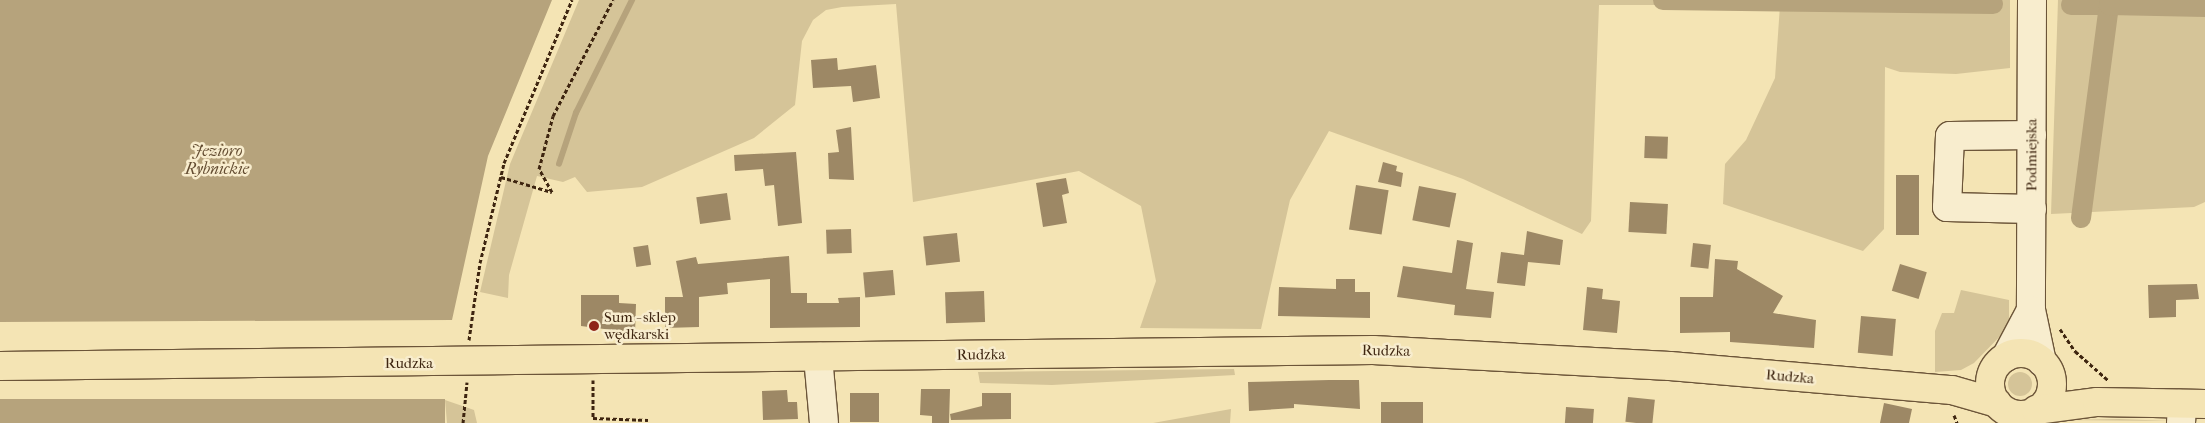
<!DOCTYPE html>
<meta charset="utf-8">
<style>
body{margin:0}
#map{position:relative;width:2205px;height:423px;overflow:hidden;background:#f4e4b4;font-family:"IM FELL French Canon",serif}
div>[style]{position:absolute}
[style*='--x']{left:calc(var(--x)*1px);top:calc(var(--y)*1px);width:calc(var(--w)*1px);rotate:calc(var(--a)*1deg)}
.green>*{inset:0;background:#d5c498}
.round{border-radius:50%}
.water>*{inset:0;background:#b6a37c;transform-origin:0 0}
.stream>*{height:5.5px;margin:-2.75px;padding:0 2.75px;transform-origin:2.75px;border-radius:2.75px;background:#b6a37c}
.canal>*{height:20px;margin:-10px;padding:0 10px;transform-origin:10px;border-radius:10px;background:#b6a37c}
.building>*{inset:0;background:#9d8865;transform-origin:0 0}
.path>*{height:3px;margin-top:-1.5px;transform-origin:0;background:repeating-linear-gradient(90deg,#3e2510 0 4px,transparent 0 6.5px)}
.roads{filter:drop-shadow(1px 0 #6c5539) drop-shadow(-1px 0 #6c5539) drop-shadow(0 1px #6c5539) drop-shadow(0 -1px #6c5539)}
.minor>*{height:28px;margin:-14px;padding:0 14px;transform-origin:14px;border-radius:14px;background:#f8edce}
.major>*{height:28px;margin:-14px;padding:0 14px;transform-origin:14px;border-radius:14px;background:#f4e4b4}
.major>.ring{margin:-14px;padding:0;box-sizing:content-box;background:none;border:28px solid #f4e4b4;border-radius:50%}
.dots>*{width:14px;height:14px;translate:-50% -50%;box-sizing:border-box;border:2px solid #f8edce;border-radius:50%}
span{translate:-50% -50%;white-space:nowrap;text-align:center;line-height:1.15;-webkit-text-stroke:5px #f8edce;paint-order:stroke}
.street-label{font-size:15px;color:#3e2510}
.poi-label{font-size:15px;color:#3e2510}
.left{translate:0 -50%;text-align:left}
.water-label{font-size:16px;color:#624b30;font-style:italic}
</style>
<div id="map">
<div class="green">
<div style="clip-path:polygon(579px 0,2010px 0,2010px 68px,1956px 74px,1900px 72px,1885px 67px,1884px 229px,1863px 251px,1723px 204px,1725px 164px,1746px 140px,1775px 78px,1780px 5px,1599px 5px,1591px 221px,1582px 234px,1463px 179px,1329px 131px,1290px 200px,1261px 329px,1140px 328px,1156px 281px,1141px 206px,1079px 171px,913px 202px,896px 4px,842px 7px,826px 10px,813px 20px,802px 41px,795px 105px,754px 138px,642px 187px,587px 192px,575px 177px,563px 182px,537px 176px,509px 275px,508px 298px,480px 292px,510px 164px)"></div>
<div style="clip-path:polygon(2058px 0,2205px 0,2205px 202px,2194px 207px,2051px 214px)"></div>
<div style="clip-path:polygon(1961px 290px,2009px 300px,2009px 327px,1974px 363px,1961px 370px,1935px 372px,1935px 331px,1942px 313px,1954px 313px)"></div>
<div style="clip-path:polygon(1234px 369px,1235px 375px,1052px 385px,980px 383px,978px 372px)"></div>
<div class="round" style="left:2008px;top:372px;width:24px;height:24px"></div>
<div style="clip-path:polygon(445px 400px,474px 410px,477px 423px,447px 423px)"></div>
<div style="clip-path:polygon(1231px 409px,1230px 423px,1153px 423px)"></div>
<div style="clip-path:polygon(2119px 419px,2171px 421px,2061px 420px)"></div>
</div>
<div class="water">
<div style="clip-path:polygon(0 0,552px 0,488px 156px,452px 320px,0 322px)"></div>
<div style="left:0;top:399px;width:445px;height:24px"></div>
</div>
<div class="stream">
<div style="--x:1898;--y:0;--w:3;--a:72"></div>
<div style="--x:559;--y:164;--w:54;--a:-71.6"></div>
<div style="--x:576;--y:113;--w:126;--a:-63.6"></div>
</div>
<div class="canal">
<div style="--x:1663;--y:0;--w:330;--a:0.7"></div>
<div style="--x:2071;--y:5;--w:38;--a:0"></div>
<div style="--x:2081;--y:218;--w:215;--a:-82.5"></div>
<div style="--x:2109;--y:5;--w:96;--a:1.2"></div>
</div>
<div class="building">
<div style="clip-path:polygon(837px 58px,838px 70px,876px 65px,880px 98px,853px 102px,851px 86px,813px 88px,811px 60px)"></div>
<div style="clip-path:polygon(851px 127px,854px 180px,829px 179px,828px 153px,839px 152px,836px 130px)"></div>
<div style="left:1645px;top:136px;width:23px;height:22px;rotate:2deg"></div>
<div style="clip-path:polygon(796px 152px,802px 223px,778px 226px,774px 185px,765px 186px,763px 169px,735px 171px,734px 155px)"></div>
<div style="clip-path:polygon(1383px 162px,1397px 166px,1396px 171px,1403px 173px,1401px 187px,1378px 182px)"></div>
<div style="left:1896px;top:175px;width:23px;height:60px"></div>
<div style="clip-path:polygon(1066px 178px,1069px 193px,1062px 195px,1067px 223px,1043px 227px,1036px 183px)"></div>
<div style="left:1356px;top:185px;width:33px;height:45px;rotate:9deg"></div>
<div style="left:1419px;top:186px;width:38px;height:35px;rotate:11deg"></div>
<div style="left:727px;top:193px;width:27px;height:31px;rotate:82deg"></div>
<div style="left:1630px;top:202px;width:38px;height:30px;rotate:3deg"></div>
<div style="left:851px;top:229px;width:24px;height:25px;rotate:88deg"></div>
<div style="clip-path:polygon(1527px 231px,1563px 240px,1560px 265px,1528px 262px,1525px 286px,1497px 283px,1501px 252px,1524px 255px)"></div>
<div style="left:957px;top:233px;width:29px;height:34px;rotate:84deg"></div>
<div style="clip-path:polygon(1457px 240px,1473px 243px,1466px 289px,1494px 292px,1491px 318px,1454px 315px,1455px 305px,1397px 297px,1403px 266px,1452px 273px)"></div>
<div style="left:1693px;top:243px;width:18px;height:24px;rotate:6deg"></div>
<div style="left:648px;top:245px;width:20px;height:15px;rotate:81deg"></div>
<div style="clip-path:polygon(789px 256px,791px 293px,807px 293px,807px 303px,839px 303px,838px 298px,860px 297px,860px 327px,770px 328px,770px 279px,727px 283px,728px 294px,699px 297px,699px 327px,665px 328px,665px 297px,683px 297px,676px 261px,696px 257px,698px 264px)"></div>
<div style="clip-path:polygon(1715px 259px,1738px 261px,1737px 269px,1783px 296px,1773px 313px,1816px 320px,1814px 348px,1730px 342px,1730px 332px,1680px 333px,1680px 297px,1713px 297px)"></div>
<div style="left:1900px;top:264px;width:28px;height:28px;rotate:17deg"></div>
<div style="left:893px;top:270px;width:25px;height:30px;rotate:85deg"></div>
<div style="clip-path:polygon(1336px 279px,1355px 279px,1355px 292px,1370px 292px,1370px 318px,1278px 316px,1279px 287px,1336px 289px)"></div>
<div style="clip-path:polygon(2197px 284px,2199px 299px,2176px 300px,2176px 317px,2149px 318px,2148px 285px)"></div>
<div style="clip-path:polygon(1587px 287px,1603px 289px,1602px 299px,1620px 301px,1617px 333px,1583px 330px)"></div>
<div style="left:984px;top:291px;width:31px;height:39px;rotate:88deg"></div>
<div style="clip-path:polygon(581px 295px,619px 295px,619px 303px,636px 304px,635px 333px,581px 326px)"></div>
<div style="left:1861px;top:316px;width:35px;height:37px;rotate:5deg"></div>
<div style="clip-path:polygon(1329px 380px,1359px 380px,1360px 409px,1294px 404px,1294px 408px,1249px 411px,1248px 382px)"></div>
<div style="clip-path:polygon(921px 389px,950px 389px,949px 423px,932px 423px,932px 416px,920px 415px)"></div>
<div style="clip-path:polygon(787px 390px,788px 402px,797px 402px,798px 419px,763px 420px,762px 391px)"></div>
<div style="left:879px;top:393px;width:29px;height:29px;rotate:90deg"></div>
<div style="clip-path:polygon(982px 393px,1011px 393px,1011px 419px,951px 420px,950px 414px,982px 406px)"></div>
<div style="left:1628px;top:397px;width:27px;height:25px;rotate:6deg"></div>
<div style="left:1381px;top:402px;width:42px;height:21px"></div>
<div style="clip-path:polygon(1884px 403px,1912px 409px,1909px 423px,1880px 423px)"></div>
<div style="left:1566px;top:407px;width:28px;height:16px;rotate:4deg"></div>
</div>
<div class="path">
<div style="--x:501;--y:177;--w:53;--a:16.4"></div>
<div style="--x:552;--y:192;--w:26;--a:-119"></div>
<div style="--x:539;--y:169;--w:55;--a:-75.2"></div>
<div style="--x:553;--y:116;--w:131;--a:-62.7"></div>
<div style="--x:2060;--y:329;--w:27;--a:56"></div>
<div style="--x:2075;--y:351;--w:44;--a:41.3"></div>
<div style="--x:469;--y:340;--w:78;--a:-81.9"></div>
<div style="--x:480;--y:263;--w:103;--a:-76.5"></div>
<div style="--x:504;--y:163;--w:177;--a:-67.4"></div>
<div style="--x:593;--y:380;--w:38;--a:90"></div>
<div style="--x:593;--y:418;--w:55;--a:2.1"></div>
<div style="--x:1954;--y:415;--w:9;--a:69"></div>
<div style="--x:463;--y:423;--w:41;--a:-84.4"></div>
</div>
<div class="roads">
<div class="minor">
<div style="--x:2032;--y:0;--w:310;--a:90.2"></div>
<div style="--x:2031;--y:310;--w:53;--a:78.1"></div>
<div style="--x:2032;--y:209;--w:85;--a:-178.7"></div>
<div style="--x:1947;--y:207;--w:71;--a:-87.6"></div>
<div style="--x:1950;--y:136;--w:82;--a:-0.7"></div>
<div style="--x:818;--y:357;--w:66;--a:84.8"></div>
<div style="--x:2006;--y:357;--w:53;--a:-62"></div>
<div style="--x:2181;--y:423;--w:19;--a:-87"></div>
</div>
<div class="major">
<div class="ring" style="left:1990px;top:353px;width:34px;height:34px"></div>
<div style="--x:0;--y:366;--w:1373;--a:-0.67"></div>
<div style="--x:1373;--y:350;--w:297;--a:3.1"></div>
<div style="--x:1670;--y:366;--w:283;--a:4.9"></div>
<div style="--x:1952;--y:390;--w:47;--a:16.1"></div>
<div style="--x:2036;--y:410;--w:62;--a:-7.5"></div>
<div style="--x:2097;--y:402;--w:108;--a:1.1"></div>
</div>
</div>
<div class="dots">
<div style="left:594px;top:326px;background:#8f2418"></div>
</div>
<div class="street-label">
<span style="left:2032px;top:155px;rotate:-90deg">Podmiejska</span>
<span style="left:1386px;top:351px;rotate:1deg">Rudzka</span>
<span style="left:981px;top:355px;rotate:-1deg">Rudzka</span>
<span style="left:409px;top:364px">Rudzka</span>
<span style="left:1790px;top:377px;rotate:5deg">Rudzka</span>
</div>
<div class="poi-label">
<span class="left" style="left:604px;top:326px">Sum - sklep<br>wędkarski</span>
</div>
<div class="water-label">
<span style="left:217px;top:160px">Jezioro<br>Rybnickie</span>
</div>
</div>
